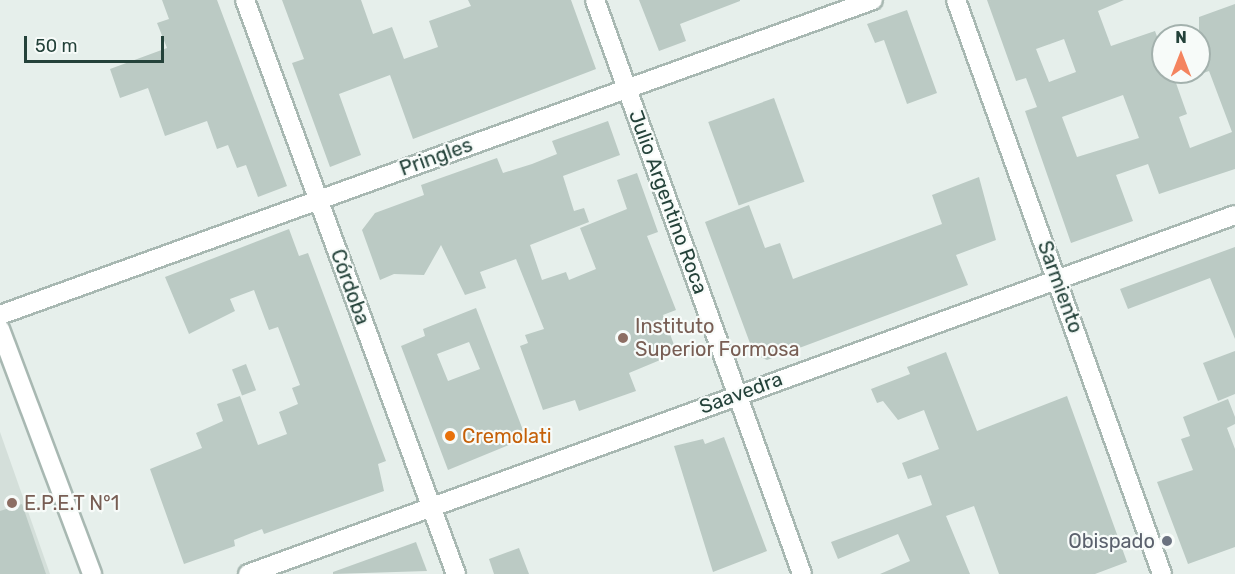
<!DOCTYPE html>
<meta charset="utf-8">
<style>
body{margin:0}
#map{position:relative;width:1235px;height:574px;overflow:hidden;background:#e6efeb;font-family:Rubik,sans-serif}
div>[style]{position:absolute}
[style*='--x']{left:calc(var(--x)*1px);top:calc(var(--y)*1px);width:calc(var(--w)*1px);rotate:calc(var(--a)*1deg)}
.built>*{inset:0;background:#d4dfda}
.building>*{inset:0;background:#bbcac4;transform-origin:0 0}
.roads{filter:drop-shadow(2px 0 #a8b8b2) drop-shadow(-2px 0 #a8b8b2) drop-shadow(0 2px #a8b8b2) drop-shadow(0 -2px #a8b8b2)}
.minor>*{height:18px;margin:-9px;padding:0 9px;transform-origin:9px;border-radius:9px;background:#fff}
.dots>*{width:16px;height:16px;translate:-50% -50%;box-sizing:border-box;border:3px solid #f7fbf9;border-radius:50%}
span{translate:-50% -50%;white-space:nowrap;text-align:center;line-height:1.15;-webkit-text-stroke:4.5px #f7fbf9;paint-order:stroke}
.street-label{font-size:20px;color:#24423a}
.education-label{font-size:20px;color:#785e54}
.left{translate:0 -50%;text-align:left}
.food-label{font-size:20px;color:#c56008}
.worship-label{font-size:20px;color:#5b616d}
.right{translate:-100% -50%;text-align:right}
.north{position:absolute;left:1151px;top:24px;width:60px;height:60px;box-sizing:border-box;background:#f7fbf9;border:2px solid #a3b1ad;border-radius:50%;rotate:0deg;font-size:16px;font-weight:700;line-height:24px;text-align:center;color:#24423a}
.north::after{content:'';display:block;margin:auto;width:21px;height:27px;background:#f4845f;clip-path:polygon(50% 0,100% 100%,50% 72%,0 100%)}
.scale{position:absolute;left:24px;top:36px;width:140px;height:27px;box-sizing:border-box;border:3px solid #24423a;border-top:0;padding-left:8px;font-size:18px;line-height:21px;white-space:nowrap;color:#24423a;-webkit-text-stroke:4px #f7fbf9;paint-order:stroke}
</style>
<div id="map">
<div class="built">
<div style="clip-path:polygon(0 432px,50px 574px,0 574px)"></div>
</div>
<div class="building">
<div style="clip-path:polygon(162px 0,217px 0,287px 186px,258px 197px,246px 165px,237px 168px,228px 145px,217px 149px,207px 121px,165px 136px,148px 88px,120px 98px,110px 69px,167px 48px,157px 23px,169px 19px)"></div>
<div style="clip-path:polygon(282px 0,361px 0,373px 34px,392px 27px,404px 59px,438px 47px,429px 21px,471px 6px,468px 0,571px 0,596px 69px,413px 139px,390px 75px,339px 94px,361px 155px,330px 167px,292px 63px,304px 59px)"></div>
<div style="clip-path:polygon(639px 0,740px 0,740px 1px,680px 24px,686px 41px,659px 51px)"></div>
<div style="clip-path:polygon(evenodd,987px 0,1124px 0,1098px 11px,1111px 46px,1155px 31px,1163px 53px,1163px 72px,1199px 72px,1199px 17px,1235px 4px,1235px 169px,1159px 194px,1148px 164px,1116px 175px,1133px 221px,1071px 243px,1025px 111px,1037px 107px,1026px 78px,1016px 81px,987px 0,1064px 39px,1076px 72px,1049px 82px,1036px 49px,1064px 39px,987px 0,1209px 71px,1232px 132px,1190px 148px,1179px 117px,1187px 114px,1176px 83px,1209px 71px,987px 0,1123px 95px,1139px 138px,1077px 157px,1062px 117px,1123px 95px)"></div>
<div style="clip-path:polygon(907px 10px,937px 93px,907px 104px,884px 40px,875px 43px,867px 24px)"></div>
<div style="left:774px;top:98px;width:89px;height:70px;rotate:70deg"></div>
<div style="clip-path:polygon(608px 121px,620px 155px,563px 176px,574px 211px,584px 208px,589px 222px,530px 245px,542px 280px,566px 272px,569px 280px,596px 269px,580px 228px,627px 209px,617px 180px,637px 173px,658px 232px,647px 236px,676px 310px,663px 315px,677px 353px,629px 373px,636px 391px,579px 411px,575px 400px,543px 410px,520px 346px,528px 343px,525px 335px,544px 329px,516px 259px,480px 272px,486px 288px,465px 295px,441px 245px,424px 275px,394px 274px,380px 280px,362px 230px,375px 213px,424px 195px,421px 185px,497px 158px,503px 173px,532px 164px,557px 154px,552px 141px)"></div>
<div style="clip-path:polygon(979px 177px,996px 240px,956px 255px,968px 285px,767px 360px,754px 354px,705px 222px,749px 205px,765px 248px,780px 243px,793px 279px,942px 224px,932px 195px)"></div>
<div style="clip-path:polygon(289px 229px,299px 256px,308px 253px,386px 461px,378px 464px,384px 491px,264px 534px,262px 529px,234px 540px,235px 546px,184px 564px,150px 469px,202px 448px,196px 433px,223px 421px,217px 404px,240px 396px,258px 445px,287px 434px,279px 412px,298px 404px,292px 388px,300px 385px,278px 327px,269px 330px,254px 290px,230px 299px,235px 311px,189px 334px,165px 277px)"></div>
<div style="clip-path:polygon(1235px 247px,1235px 339px,1210px 278px,1128px 309px,1120px 289px)"></div>
<div style="clip-path:polygon(evenodd,476px 308px,526px 438px,448px 470px,401px 346px,425px 336px,423px 329px,476px 308px,469px 342px,480px 369px,448px 381px,437px 354px,469px 342px)"></div>
<div style="clip-path:polygon(1235px 351px,1235px 394px,1218px 401px,1203px 363px)"></div>
<div style="clip-path:polygon(946px 352px,977px 431px,1067px 396px,1127px 562px,1095px 574px,999px 574px,974px 506px,946px 516px,970px 574px,880px 574px,910px 561px,898px 534px,838px 559px,831px 542px,932px 505px,921px 475px,908px 479px,902px 463px,939px 449px,924px 410px,898px 420px,883px 401px,877px 403px,871px 389px,910px 374px,907px 367px)"></div>
<div style="left:246px;top:364px;width:28px;height:15px;rotate:69deg"></div>
<div style="clip-path:polygon(1228px 399px,1235px 417px,1235px 424px,1227px 428px,1235px 449px,1235px 547px,1188px 564px,1157px 482px,1193px 470px,1181px 439px,1190px 436px,1183px 417px)"></div>
<div style="clip-path:polygon(724px 437px,767px 551px,713px 572px,674px 446px,703px 439px,705px 444px)"></div>
<div style="clip-path:polygon(22px 504px,46px 574px,0 574px,0 511px)"></div>
<div style="clip-path:polygon(416px 542px,427px 571px,333px 574px,333px 572px)"></div>
<div style="clip-path:polygon(519px 548px,529px 574px,494px 574px,489px 559px)"></div>
</div>
<div class="roads">
<div class="minor">
<div style="--x:245;--y:0;--w:612;--a:69.82"></div>
<div style="--x:595;--y:0;--w:610;--a:70.17"></div>
<div style="--x:956;--y:0;--w:610;--a:70.26"></div>
<div style="--x:0;--y:315;--w:928;--a:-19.84"></div>
<div style="--x:0;--y:329;--w:262;--a:69.4"></div>
<div style="--x:248;--y:574;--w:1050;--a:-19.99"></div>
</div>
</div>
<div class="dots">
<div style="left:623px;top:338px;background:#8d6e63"></div>
<div style="left:450px;top:436px;background:#e8710a"></div>
<div style="left:12px;top:503px;background:#8d6e63"></div>
<div style="left:1167px;top:541px;background:#6b7280"></div>
</div>
<div class="street-label">
<span style="left:436px;top:157px;rotate:-20deg">Pringles</span>
<span style="left:668px;top:202px;rotate:70deg">Julio Argentino Roca</span>
<span style="left:350px;top:287px;rotate:70deg">Córdoba</span>
<span style="left:1060px;top:287px;rotate:70deg">Sarmiento</span>
<span style="left:741px;top:393px;rotate:-20deg">Saavedra</span>
</div>
<div class="education-label">
<span class="left" style="left:635px;top:338px">Instituto<br>Superior Formosa</span>
<span class="left" style="left:24px;top:503px">E.P.E.T N°1</span>
</div>
<div class="food-label">
<span class="left" style="left:462px;top:436px">Cremolati</span>
</div>
<div class="worship-label">
<span class="right" style="left:1155px;top:541px">Obispado</span>
</div>
<div class="north">N</div>
<div class="scale">50 m</div>
</div>
